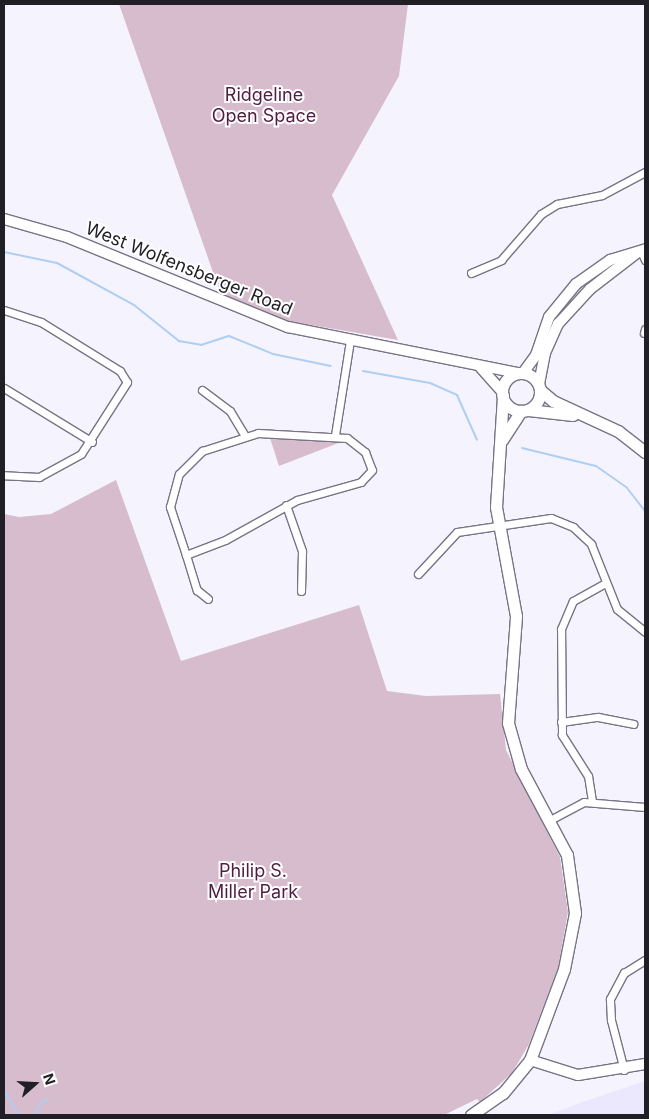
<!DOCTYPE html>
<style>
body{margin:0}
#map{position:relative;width:649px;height:1119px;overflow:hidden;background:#f5f3fe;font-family:Inter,sans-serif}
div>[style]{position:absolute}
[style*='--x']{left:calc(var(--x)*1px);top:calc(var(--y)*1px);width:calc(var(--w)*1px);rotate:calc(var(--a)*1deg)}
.built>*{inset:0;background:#ebe7fc}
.green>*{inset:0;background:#d7bccd}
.stream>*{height:2px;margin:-1px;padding:0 1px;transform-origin:1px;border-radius:1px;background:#aecff3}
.roads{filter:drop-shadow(1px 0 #777484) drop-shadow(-1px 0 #777484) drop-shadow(0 1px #777484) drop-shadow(0 -1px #777484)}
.street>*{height:7px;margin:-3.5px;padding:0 3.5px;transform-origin:3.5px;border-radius:3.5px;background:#fff}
.secondary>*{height:10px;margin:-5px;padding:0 5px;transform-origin:5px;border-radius:5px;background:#fff}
.primary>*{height:11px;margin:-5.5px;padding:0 5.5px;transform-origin:5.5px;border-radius:5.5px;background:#fff}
.primary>.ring{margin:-5.5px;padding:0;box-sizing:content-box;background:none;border:11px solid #fff;border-radius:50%}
span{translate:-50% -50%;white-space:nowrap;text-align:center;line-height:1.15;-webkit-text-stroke:4px #fff;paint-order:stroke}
.park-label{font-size:18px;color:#501d42}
.street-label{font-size:18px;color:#201f25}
.frame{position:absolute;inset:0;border:5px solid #201f25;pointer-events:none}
.north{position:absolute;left:10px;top:1059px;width:50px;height:50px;-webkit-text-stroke:4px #fff;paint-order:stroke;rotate:71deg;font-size:14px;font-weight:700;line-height:20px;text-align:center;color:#201f25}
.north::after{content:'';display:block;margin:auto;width:18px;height:22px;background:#201f25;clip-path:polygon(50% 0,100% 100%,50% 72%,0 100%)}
</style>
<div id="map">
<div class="built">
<div style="clip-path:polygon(645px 1081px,645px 1115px,548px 1115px,583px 1102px)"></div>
</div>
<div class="green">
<div style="clip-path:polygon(119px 4px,408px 4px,399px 76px,332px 195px,398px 340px,288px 321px,221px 295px)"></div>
<div style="clip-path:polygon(270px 438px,333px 440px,341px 442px,279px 466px)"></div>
<div style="clip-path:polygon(116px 480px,181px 661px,359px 605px,387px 691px,426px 696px,500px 694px,506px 750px,560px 857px,568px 912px,558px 968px,529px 1044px,512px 1073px,480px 1102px,477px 1099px,444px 1115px,4px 1115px,4px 514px,19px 517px,51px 514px)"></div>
</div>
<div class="stream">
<div style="--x:4;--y:252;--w:54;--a:11.7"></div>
<div style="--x:57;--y:263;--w:88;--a:28.6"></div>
<div style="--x:134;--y:305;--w:58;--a:38.7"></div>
<div style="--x:179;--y:341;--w:22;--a:10"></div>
<div style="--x:201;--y:345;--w:29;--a:-18"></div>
<div style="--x:229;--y:336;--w:48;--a:22.2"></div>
<div style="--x:273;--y:354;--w:59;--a:11.7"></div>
<div style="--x:363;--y:371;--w:68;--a:10.2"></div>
<div style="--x:430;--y:383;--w:30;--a:24"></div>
<div style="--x:457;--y:395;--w:49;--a:66"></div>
<div style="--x:522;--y:448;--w:76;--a:13.7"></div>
<div style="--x:596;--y:466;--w:38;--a:35"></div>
<div style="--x:627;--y:488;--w:29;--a:52"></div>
<div style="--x:4;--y:1091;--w:28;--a:58"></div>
<div style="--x:42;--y:1101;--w:6;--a:-18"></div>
<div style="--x:34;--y:1115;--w:14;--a:-60"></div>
</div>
<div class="roads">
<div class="street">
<div style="--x:641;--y:251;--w:10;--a:66"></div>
<div style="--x:471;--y:273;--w:33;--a:-23"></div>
<div style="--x:501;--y:260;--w:61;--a:-49"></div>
<div style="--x:541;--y:214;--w:19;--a:-32"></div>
<div style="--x:557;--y:204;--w:46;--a:-11.3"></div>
<div style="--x:602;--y:195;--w:49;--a:-28.1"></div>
<div style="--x:4;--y:310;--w:39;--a:18"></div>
<div style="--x:41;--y:322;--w:93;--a:31.8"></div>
<div style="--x:120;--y:371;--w:13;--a:58"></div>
<div style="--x:127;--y:382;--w:85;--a:122.6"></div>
<div style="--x:81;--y:454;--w:48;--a:151.3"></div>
<div style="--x:39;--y:477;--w:35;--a:-177"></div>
<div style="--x:644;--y:333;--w:4;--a:-76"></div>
<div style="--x:4;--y:388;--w:103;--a:31.5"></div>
<div style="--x:202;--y:390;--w:35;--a:37"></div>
<div style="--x:230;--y:411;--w:29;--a:59"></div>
<div style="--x:258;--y:433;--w:89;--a:3.2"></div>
<div style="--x:347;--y:438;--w:23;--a:38"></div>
<div style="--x:365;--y:452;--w:19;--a:69"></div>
<div style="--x:372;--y:470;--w:16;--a:133"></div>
<div style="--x:361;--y:482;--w:66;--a:164.3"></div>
<div style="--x:297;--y:500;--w:82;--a:150.9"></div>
<div style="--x:225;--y:540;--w:42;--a:159"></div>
<div style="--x:186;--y:555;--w:51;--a:-108.4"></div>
<div style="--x:170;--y:507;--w:34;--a:-75"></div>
<div style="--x:179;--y:474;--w:33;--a:-45"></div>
<div style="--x:202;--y:451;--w:59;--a:-17.8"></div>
<div style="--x:335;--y:435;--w:96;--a:-81"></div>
<div style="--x:286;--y:505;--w:49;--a:70.8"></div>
<div style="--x:302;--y:551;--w:40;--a:91.4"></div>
<div style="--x:186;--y:555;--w:37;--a:73"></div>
<div style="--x:197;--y:590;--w:14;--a:39"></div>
<div style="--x:418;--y:574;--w:57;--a:-47.1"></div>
<div style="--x:457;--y:532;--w:95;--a:-8.5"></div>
<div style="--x:551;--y:518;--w:24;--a:22"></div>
<div style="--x:573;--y:527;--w:25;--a:43"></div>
<div style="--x:591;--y:544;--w:70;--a:68.2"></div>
<div style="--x:617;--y:609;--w:36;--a:39"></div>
<div style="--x:561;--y:722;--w:37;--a:-8"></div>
<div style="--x:598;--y:717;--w:36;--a:11"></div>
<div style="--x:592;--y:801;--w:25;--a:-99"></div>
<div style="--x:588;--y:776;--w:49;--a:-122.4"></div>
<div style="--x:562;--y:735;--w:106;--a:-90.5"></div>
<div style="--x:561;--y:629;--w:30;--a:-67"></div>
<div style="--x:573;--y:601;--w:37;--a:-29"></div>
<div style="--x:550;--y:820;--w:38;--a:-28"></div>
<div style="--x:584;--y:802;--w:61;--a:4.7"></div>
<div style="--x:624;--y:1070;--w:52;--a:-104.6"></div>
<div style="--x:611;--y:1020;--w:21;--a:-93"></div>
<div style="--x:610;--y:999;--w:30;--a:-62"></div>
<div style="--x:624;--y:973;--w:25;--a:-32"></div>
</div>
<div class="secondary">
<div style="--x:4;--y:219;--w:66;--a:15.9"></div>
<div style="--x:67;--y:237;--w:239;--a:22.2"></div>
<div style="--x:288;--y:327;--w:235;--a:11.3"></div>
<div style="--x:481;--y:368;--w:31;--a:48"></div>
<div style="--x:523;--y:373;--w:22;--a:-54"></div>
<div style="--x:536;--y:355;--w:40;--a:-71.1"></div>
<div style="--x:549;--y:317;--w:43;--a:-50.7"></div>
<div style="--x:576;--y:284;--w:42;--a:-35.2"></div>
<div style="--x:610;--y:260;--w:37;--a:-17"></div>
<div style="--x:539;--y:384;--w:32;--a:-79"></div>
<div style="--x:545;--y:353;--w:32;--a:-66"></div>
<div style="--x:558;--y:324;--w:47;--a:-47.6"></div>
<div style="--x:590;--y:289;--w:61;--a:-37.6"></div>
<div style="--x:530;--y:1060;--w:50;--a:17.4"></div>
<div style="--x:578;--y:1075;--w:68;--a:-9.3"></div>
</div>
<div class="primary">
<div class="ring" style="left:502px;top:373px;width:27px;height:27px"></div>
<div style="--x:540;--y:390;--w:17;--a:40"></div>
<div style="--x:553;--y:401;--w:72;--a:24.8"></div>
<div style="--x:618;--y:431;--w:34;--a:38"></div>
<div style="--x:528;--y:410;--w:45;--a:6.3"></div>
<div style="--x:502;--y:440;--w:35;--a:-57"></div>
<div style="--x:471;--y:1115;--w:39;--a:-35"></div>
<div style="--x:503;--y:1093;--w:43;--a:-50.7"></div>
<div style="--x:530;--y:1060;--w:97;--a:-69.5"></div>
<div style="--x:564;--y:969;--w:57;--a:-78.9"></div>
<div style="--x:575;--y:913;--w:59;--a:-97.9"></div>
<div style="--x:567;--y:855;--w:98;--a:-118.1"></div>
<div style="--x:521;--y:769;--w:48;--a:-105.8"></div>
<div style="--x:508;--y:723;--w:107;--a:-85.7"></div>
<div style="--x:516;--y:616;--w:111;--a:-100.4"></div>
<div style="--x:496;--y:507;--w:112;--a:-86.4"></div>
</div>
</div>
<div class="park-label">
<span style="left:264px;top:106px">Ridgeline<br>Open Space</span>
<span style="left:253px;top:882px">Philip S.<br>Miller Park</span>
</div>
<div class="street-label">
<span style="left:189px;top:269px;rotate:22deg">West Wolfensberger Road</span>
</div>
<div class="frame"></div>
<div class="north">N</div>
</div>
